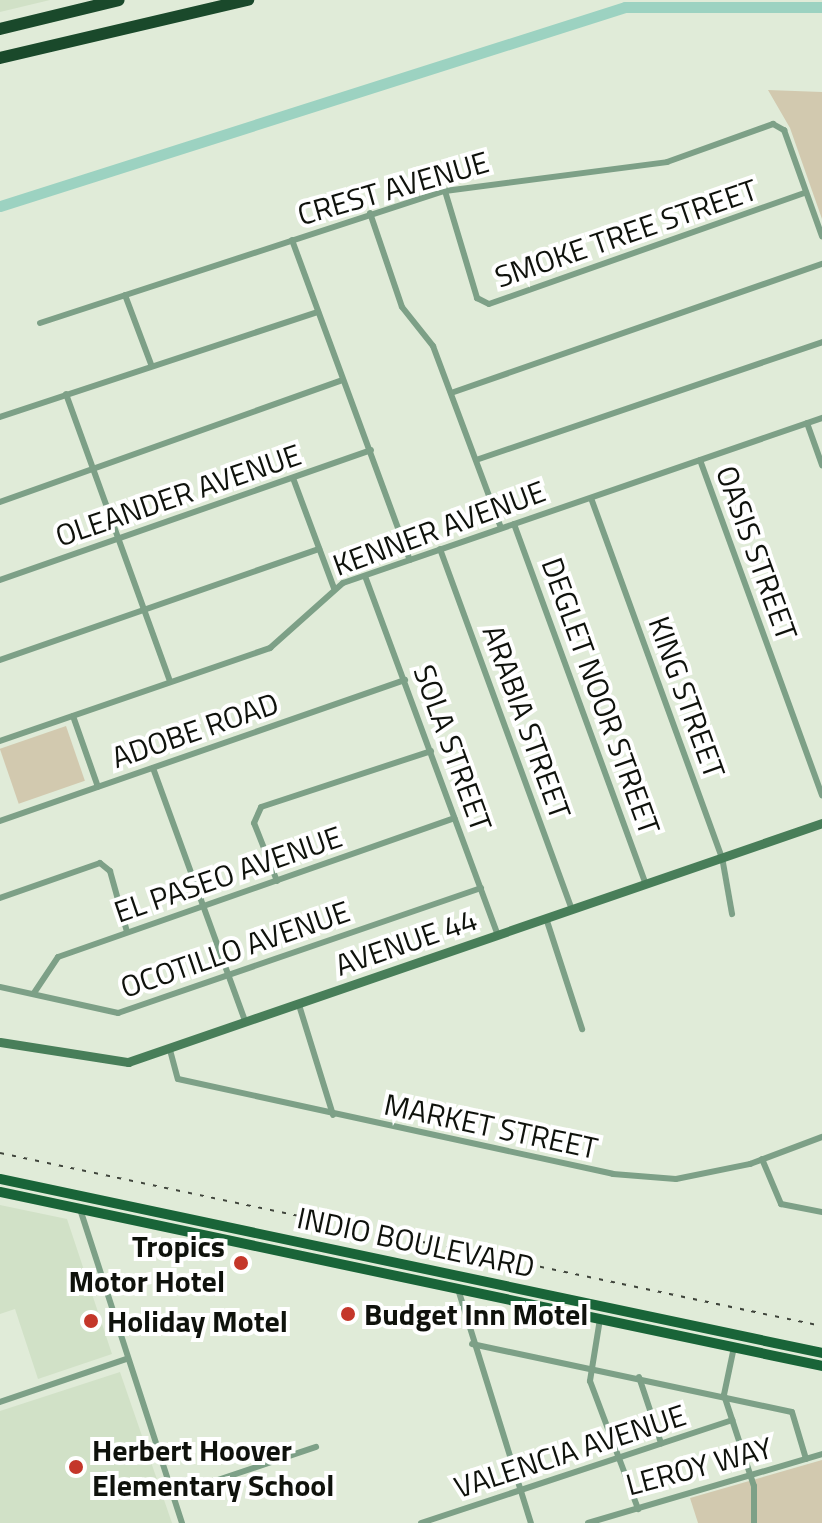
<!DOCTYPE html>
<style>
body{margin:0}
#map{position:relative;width:822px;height:1523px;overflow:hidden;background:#e0ebd8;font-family:"Titillium Web",sans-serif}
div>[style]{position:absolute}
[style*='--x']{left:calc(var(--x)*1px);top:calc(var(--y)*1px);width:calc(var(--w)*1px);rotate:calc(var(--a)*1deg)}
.built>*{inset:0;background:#d1e1c7}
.green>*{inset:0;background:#d2c9af;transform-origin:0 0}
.river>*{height:11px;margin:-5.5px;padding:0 5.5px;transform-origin:5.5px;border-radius:5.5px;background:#9cd2c1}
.street>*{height:6px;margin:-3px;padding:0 3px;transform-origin:3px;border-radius:3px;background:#7da087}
.secondary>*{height:9px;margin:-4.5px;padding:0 4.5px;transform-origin:4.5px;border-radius:4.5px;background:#487e59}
.primary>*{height:10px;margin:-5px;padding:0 5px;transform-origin:5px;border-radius:5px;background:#196438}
.highway>*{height:12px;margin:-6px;padding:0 6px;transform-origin:6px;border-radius:6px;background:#1a492b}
.rail>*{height:2px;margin-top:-1px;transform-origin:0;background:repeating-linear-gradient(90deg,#40453c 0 4px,transparent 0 12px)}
.dots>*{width:22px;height:22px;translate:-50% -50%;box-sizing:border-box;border:4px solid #fff;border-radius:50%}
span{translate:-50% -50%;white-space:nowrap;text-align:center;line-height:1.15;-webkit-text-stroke:8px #fff;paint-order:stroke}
.street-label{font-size:30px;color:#0f120c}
.poi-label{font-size:30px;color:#0f120c;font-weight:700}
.right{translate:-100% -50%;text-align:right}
.left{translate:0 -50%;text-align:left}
</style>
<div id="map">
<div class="built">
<div style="clip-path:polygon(0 0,50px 0,0 12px)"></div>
<div style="clip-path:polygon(0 1205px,67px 1219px,112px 1354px,38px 1379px,15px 1309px,0 1314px)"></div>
<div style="clip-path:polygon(120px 1372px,172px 1523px,0 1523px,0 1411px)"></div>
</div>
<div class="green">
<div style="clip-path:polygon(768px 90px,822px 92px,822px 219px,790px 128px)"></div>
<div style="left:66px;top:726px;width:58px;height:70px;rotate:71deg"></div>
<div style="clip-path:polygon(822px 1460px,822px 1523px,698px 1523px,690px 1498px)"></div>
</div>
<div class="river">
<div style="--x:0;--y:206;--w:656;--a:-17.66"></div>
<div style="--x:625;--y:7;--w:197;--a:0"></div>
</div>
<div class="street">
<div style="--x:445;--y:191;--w:112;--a:73.3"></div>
<div style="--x:477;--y:298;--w:13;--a:27"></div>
<div style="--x:489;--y:304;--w:335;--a:-19.4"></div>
<div style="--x:370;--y:213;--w:99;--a:71.2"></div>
<div style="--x:402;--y:307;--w:50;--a:51.5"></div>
<div style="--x:433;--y:346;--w:194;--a:69.5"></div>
<div style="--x:292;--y:240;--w:341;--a:69.8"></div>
<div style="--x:125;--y:295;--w:74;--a:69.4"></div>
<div style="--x:40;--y:323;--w:426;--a:-18.1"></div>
<div style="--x:445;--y:191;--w:224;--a:-7.4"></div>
<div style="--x:667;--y:162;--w:113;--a:-19.7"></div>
<div style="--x:773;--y:124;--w:13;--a:29"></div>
<div style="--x:784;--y:130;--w:113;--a:70.3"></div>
<div style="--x:451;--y:393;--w:393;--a:-19.2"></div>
<div style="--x:66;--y:394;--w:305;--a:70.1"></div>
<div style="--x:0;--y:417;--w:335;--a:-18.3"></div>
<div style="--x:807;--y:423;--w:45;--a:70.3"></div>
<div style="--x:476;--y:460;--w:366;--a:-18.8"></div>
<div style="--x:700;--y:460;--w:357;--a:70"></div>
<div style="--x:293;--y:478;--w:117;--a:69.6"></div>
<div style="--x:591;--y:498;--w:382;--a:70"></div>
<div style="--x:722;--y:857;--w:58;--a:80"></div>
<div style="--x:0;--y:502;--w:364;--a:-19.6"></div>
<div style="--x:514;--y:524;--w:383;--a:69.9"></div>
<div style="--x:440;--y:549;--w:383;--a:69.9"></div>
<div style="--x:365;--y:576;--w:383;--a:69.7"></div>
<div style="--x:0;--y:580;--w:393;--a:-19.3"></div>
<div style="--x:0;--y:660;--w:338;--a:-19.2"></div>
<div style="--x:73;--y:716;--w:75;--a:70.6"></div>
<div style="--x:0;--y:741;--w:286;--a:-19"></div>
<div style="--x:270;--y:648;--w:98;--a:-41.7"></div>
<div style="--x:343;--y:583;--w:507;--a:-19.01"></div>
<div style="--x:153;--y:768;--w:271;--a:70"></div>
<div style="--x:0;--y:821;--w:429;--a:-19.2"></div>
<div style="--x:277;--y:881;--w:62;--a:-111.6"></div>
<div style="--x:254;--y:823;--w:17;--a:-66"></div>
<div style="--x:261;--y:807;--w:179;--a:-18.2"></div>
<div style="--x:0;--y:898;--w:106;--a:-19.3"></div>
<div style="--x:100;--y:863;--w:13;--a:39"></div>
<div style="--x:110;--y:871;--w:63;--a:74.4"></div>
<div style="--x:546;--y:918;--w:117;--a:72"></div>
<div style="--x:0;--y:987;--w:121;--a:12.4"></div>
<div style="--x:118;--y:1013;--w:384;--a:-19"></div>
<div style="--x:34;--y:993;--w:43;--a:-56.3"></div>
<div style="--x:58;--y:957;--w:420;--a:-19.3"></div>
<div style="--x:299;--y:1005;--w:115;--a:72.8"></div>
<div style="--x:170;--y:1050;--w:30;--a:75"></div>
<div style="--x:178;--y:1079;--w:445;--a:12.3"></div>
<div style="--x:613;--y:1174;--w:63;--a:4.5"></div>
<div style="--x:676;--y:1179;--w:76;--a:-11.5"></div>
<div style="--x:750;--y:1164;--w:77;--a:-20.6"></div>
<div style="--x:762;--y:1159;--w:49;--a:67.1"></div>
<div style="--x:781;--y:1204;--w:42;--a:11"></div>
<div style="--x:80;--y:1209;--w:330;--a:72"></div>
<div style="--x:458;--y:1289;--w:245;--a:72.7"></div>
<div style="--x:600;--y:1319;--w:63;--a:99.2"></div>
<div style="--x:590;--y:1381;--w:137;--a:69.4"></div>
<div style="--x:472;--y:1344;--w:327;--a:12"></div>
<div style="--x:792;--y:1412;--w:49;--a:73.4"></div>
<div style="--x:734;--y:1347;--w:49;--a:101.8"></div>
<div style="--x:724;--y:1395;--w:96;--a:71.8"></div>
<div style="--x:754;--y:1486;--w:37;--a:90"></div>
<div style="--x:639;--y:1377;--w:70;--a:71.6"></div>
<div style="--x:0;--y:1402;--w:133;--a:-18.8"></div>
<div style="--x:173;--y:1495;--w:151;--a:-18.6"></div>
<div style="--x:421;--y:1523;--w:328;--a:-18.3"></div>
<div style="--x:588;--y:1523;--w:244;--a:-16.4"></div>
</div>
<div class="secondary">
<div style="--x:0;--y:1042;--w:130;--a:8.9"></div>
<div style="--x:128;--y:1062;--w:734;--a:-19"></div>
</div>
<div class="primary">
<div style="--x:0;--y:1179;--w:840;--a:11.95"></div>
<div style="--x:0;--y:1192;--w:840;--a:11.95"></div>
</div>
<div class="highway">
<div style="--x:0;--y:29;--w:122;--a:-13.7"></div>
<div style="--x:0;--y:58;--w:255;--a:-13.2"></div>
</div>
<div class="rail">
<div style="--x:0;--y:1153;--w:840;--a:11.89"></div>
</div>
<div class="dots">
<div style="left:241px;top:1263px;background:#c4372a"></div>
<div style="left:348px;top:1314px;background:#c4372a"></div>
<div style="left:91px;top:1321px;background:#c4372a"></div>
<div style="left:76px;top:1467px;background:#c4372a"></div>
</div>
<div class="street-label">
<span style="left:393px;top:188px;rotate:-16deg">CREST AVENUE</span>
<span style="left:626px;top:233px;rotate:-19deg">SMOKE TREE STREET</span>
<span style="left:178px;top:495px;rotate:-19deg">OLEANDER AVENUE</span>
<span style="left:439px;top:528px;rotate:-20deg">KENNER AVENUE</span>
<span style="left:757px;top:553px;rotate:70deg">OASIS STREET</span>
<span style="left:601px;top:696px;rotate:70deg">DEGLET NOOR STREET</span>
<span style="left:687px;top:697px;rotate:70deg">KING STREET</span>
<span style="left:527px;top:722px;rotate:70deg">ARABIA STREET</span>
<span style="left:195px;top:730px;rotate:-19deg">ADOBE ROAD</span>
<span style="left:453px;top:748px;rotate:70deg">SOLA STREET</span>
<span style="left:228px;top:874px;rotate:-19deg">EL PASEO AVENUE</span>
<span style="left:406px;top:942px;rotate:-19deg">AVENUE 44</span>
<span style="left:235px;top:949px;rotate:-19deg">OCOTILLO AVENUE</span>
<span style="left:491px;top:1126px;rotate:12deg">MARKET STREET</span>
<span style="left:416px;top:1242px;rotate:12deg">INDIO BOULEVARD</span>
<span style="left:570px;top:1451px;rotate:-18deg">VALENCIA AVENUE</span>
<span style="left:699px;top:1466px;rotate:-15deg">LEROY WAY</span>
</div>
<div class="poi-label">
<span class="right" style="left:225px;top:1263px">Tropics<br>Motor Hotel</span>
<span class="left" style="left:364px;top:1314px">Budget Inn Motel</span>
<span class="left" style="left:107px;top:1321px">Holiday Motel</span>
<span class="left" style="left:92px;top:1467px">Herbert Hoover<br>Elementary School</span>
</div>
</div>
